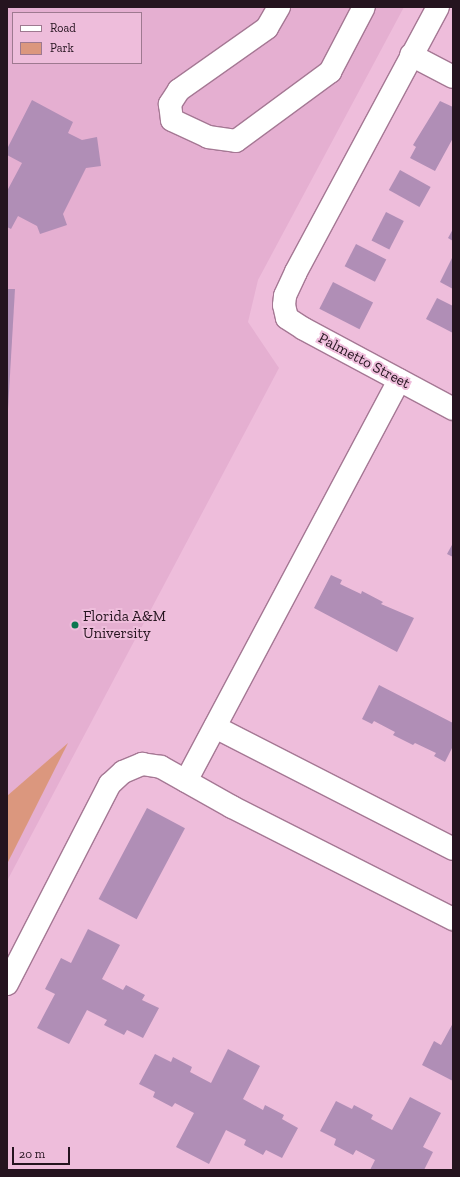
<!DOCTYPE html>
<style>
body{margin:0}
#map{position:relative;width:460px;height:1177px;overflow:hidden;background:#eebddb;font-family:"Zilla Slab",serif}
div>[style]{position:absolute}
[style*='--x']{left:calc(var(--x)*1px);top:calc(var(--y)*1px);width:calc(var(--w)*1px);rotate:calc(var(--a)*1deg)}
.built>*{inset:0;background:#e5afd1}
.green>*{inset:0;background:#db977e}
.building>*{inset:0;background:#b08eb6;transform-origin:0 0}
.roads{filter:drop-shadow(1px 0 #a57894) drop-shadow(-1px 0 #a57894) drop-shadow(0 1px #a57894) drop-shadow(0 -1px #a57894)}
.minor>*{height:22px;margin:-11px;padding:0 11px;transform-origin:11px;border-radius:11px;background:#fff}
.dots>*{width:11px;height:11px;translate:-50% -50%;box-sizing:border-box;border:2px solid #eebddb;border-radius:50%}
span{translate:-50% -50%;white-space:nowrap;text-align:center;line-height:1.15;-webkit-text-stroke:4px #eebddb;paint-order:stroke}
.street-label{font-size:15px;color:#25141f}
.poi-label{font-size:15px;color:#25141f}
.left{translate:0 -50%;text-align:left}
.frame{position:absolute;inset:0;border:8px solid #25141f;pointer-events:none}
.legend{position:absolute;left:12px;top:12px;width:130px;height:52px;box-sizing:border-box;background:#eebddb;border:1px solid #9e7990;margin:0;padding:5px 7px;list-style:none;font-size:12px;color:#25141f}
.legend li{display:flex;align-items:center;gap:8px;height:20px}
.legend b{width:20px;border:1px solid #9e7990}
.scale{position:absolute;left:12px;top:1147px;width:58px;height:18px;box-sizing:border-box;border:2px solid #25141f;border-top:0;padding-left:5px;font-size:12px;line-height:14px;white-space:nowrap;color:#25141f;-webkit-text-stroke:3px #eebddb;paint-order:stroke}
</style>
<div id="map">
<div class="built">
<div style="clip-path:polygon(evenodd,7px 7px,404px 7px,258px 280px,248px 322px,279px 368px,7px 881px,7px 7px,13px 13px,141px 13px,141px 63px,13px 63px,13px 13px)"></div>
</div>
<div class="green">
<div style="clip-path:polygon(68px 743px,7px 864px,7px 796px)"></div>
</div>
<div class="building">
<div style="clip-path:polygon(32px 100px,73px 122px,68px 133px,82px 140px,97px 137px,101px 166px,86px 168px,63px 214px,67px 225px,40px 234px,37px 226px,18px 216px,11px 229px,7px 227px,7px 191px,22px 163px,7px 155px,7px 149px)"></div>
<div style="clip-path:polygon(440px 101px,453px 107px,453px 138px,435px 171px,410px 158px,416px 147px,413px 145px)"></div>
<div style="left:400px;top:170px;width:35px;height:23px;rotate:29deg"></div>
<div style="left:386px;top:212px;width:20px;height:32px;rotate:27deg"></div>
<div style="clip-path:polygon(453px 229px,453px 241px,448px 238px)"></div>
<div style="left:356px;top:244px;width:34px;height:25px;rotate:27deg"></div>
<div style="clip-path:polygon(453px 256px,453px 289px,440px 282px)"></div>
<div style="left:333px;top:282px;width:45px;height:30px;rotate:27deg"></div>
<div style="clip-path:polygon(7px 289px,15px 289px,8px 409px,7px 409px)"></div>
<div style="clip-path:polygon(437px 298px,453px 306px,453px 333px,426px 319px)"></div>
<div style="clip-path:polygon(453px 543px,453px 557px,447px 554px)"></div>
<div style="clip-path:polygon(331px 575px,342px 580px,340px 584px,361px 594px,362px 591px,383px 602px,381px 604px,414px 618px,397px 652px,314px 608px)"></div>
<div style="clip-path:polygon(379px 685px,453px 723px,453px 746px,445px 762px,434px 756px,436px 753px,415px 743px,413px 745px,393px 735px,395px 732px,374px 721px,372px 724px,362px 719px)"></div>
<div style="left:147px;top:808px;width:43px;height:103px;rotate:28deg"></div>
<div style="clip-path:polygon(88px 929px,120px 945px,102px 979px,123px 990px,126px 985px,145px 995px,142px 1000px,159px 1008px,143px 1038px,127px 1030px,124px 1035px,104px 1025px,107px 1020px,87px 1010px,69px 1044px,37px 1028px,55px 994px,45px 989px,61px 958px,71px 963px)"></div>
<div style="clip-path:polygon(453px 1023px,453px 1081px,422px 1065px,434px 1041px,441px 1045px)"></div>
<div style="clip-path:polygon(228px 1049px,260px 1066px,243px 1099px,263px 1110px,265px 1105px,284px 1115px,282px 1119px,298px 1128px,282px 1158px,266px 1150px,263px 1155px,244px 1145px,246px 1140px,226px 1130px,209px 1164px,176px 1147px,194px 1113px,175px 1103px,172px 1107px,153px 1097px,155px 1092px,139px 1084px,155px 1054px,171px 1062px,173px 1057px,192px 1067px,190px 1072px,211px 1083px)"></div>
<div style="clip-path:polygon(410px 1097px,441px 1113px,423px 1147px,433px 1152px,424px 1170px,370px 1170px,375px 1160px,356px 1150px,353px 1155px,334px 1145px,336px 1139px,320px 1131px,336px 1101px,352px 1109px,354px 1105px,373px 1115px,371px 1119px,392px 1130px)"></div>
</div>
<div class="roads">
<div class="minor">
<div style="--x:279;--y:7;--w:24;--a:120"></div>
<div style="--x:267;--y:28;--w:108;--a:144.8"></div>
<div style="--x:179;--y:90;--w:17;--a:123"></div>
<div style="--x:170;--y:104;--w:16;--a:83"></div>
<div style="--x:172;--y:120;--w:40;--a:25"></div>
<div style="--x:208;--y:137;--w:28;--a:8"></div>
<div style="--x:236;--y:141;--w:117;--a:-36.3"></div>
<div style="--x:330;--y:72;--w:73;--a:-62.4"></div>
<div style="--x:438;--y:7;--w:301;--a:118.2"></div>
<div style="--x:296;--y:272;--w:26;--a:115"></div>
<div style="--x:285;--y:296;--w:9;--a:96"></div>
<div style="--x:284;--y:305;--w:13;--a:77"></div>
<div style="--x:287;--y:318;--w:20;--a:33"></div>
<div style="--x:304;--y:329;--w:169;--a:28.2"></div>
<div style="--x:411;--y:55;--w:47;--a:27.6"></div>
<div style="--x:215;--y:727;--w:267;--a:27.1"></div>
<div style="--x:186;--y:781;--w:454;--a:-62"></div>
<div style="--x:7;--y:984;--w:225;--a:-62.8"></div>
<div style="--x:110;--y:784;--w:18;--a:-43"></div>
<div style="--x:123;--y:772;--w:21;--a:-23"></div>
<div style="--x:142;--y:764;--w:19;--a:9"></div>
<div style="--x:161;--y:767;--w:81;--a:29.4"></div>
<div style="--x:232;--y:807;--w:248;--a:26.9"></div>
</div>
</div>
<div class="dots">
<div style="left:75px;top:625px;background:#0b764f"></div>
</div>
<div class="street-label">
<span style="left:364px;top:361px;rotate:28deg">Palmetto Street</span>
</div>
<div class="poi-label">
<span class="left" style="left:83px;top:625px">Florida A&amp;M<br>University</span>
</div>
<div class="frame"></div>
<ul class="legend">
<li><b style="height:5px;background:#fff"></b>Road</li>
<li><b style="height:11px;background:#db977e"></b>Park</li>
</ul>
<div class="scale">20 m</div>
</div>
